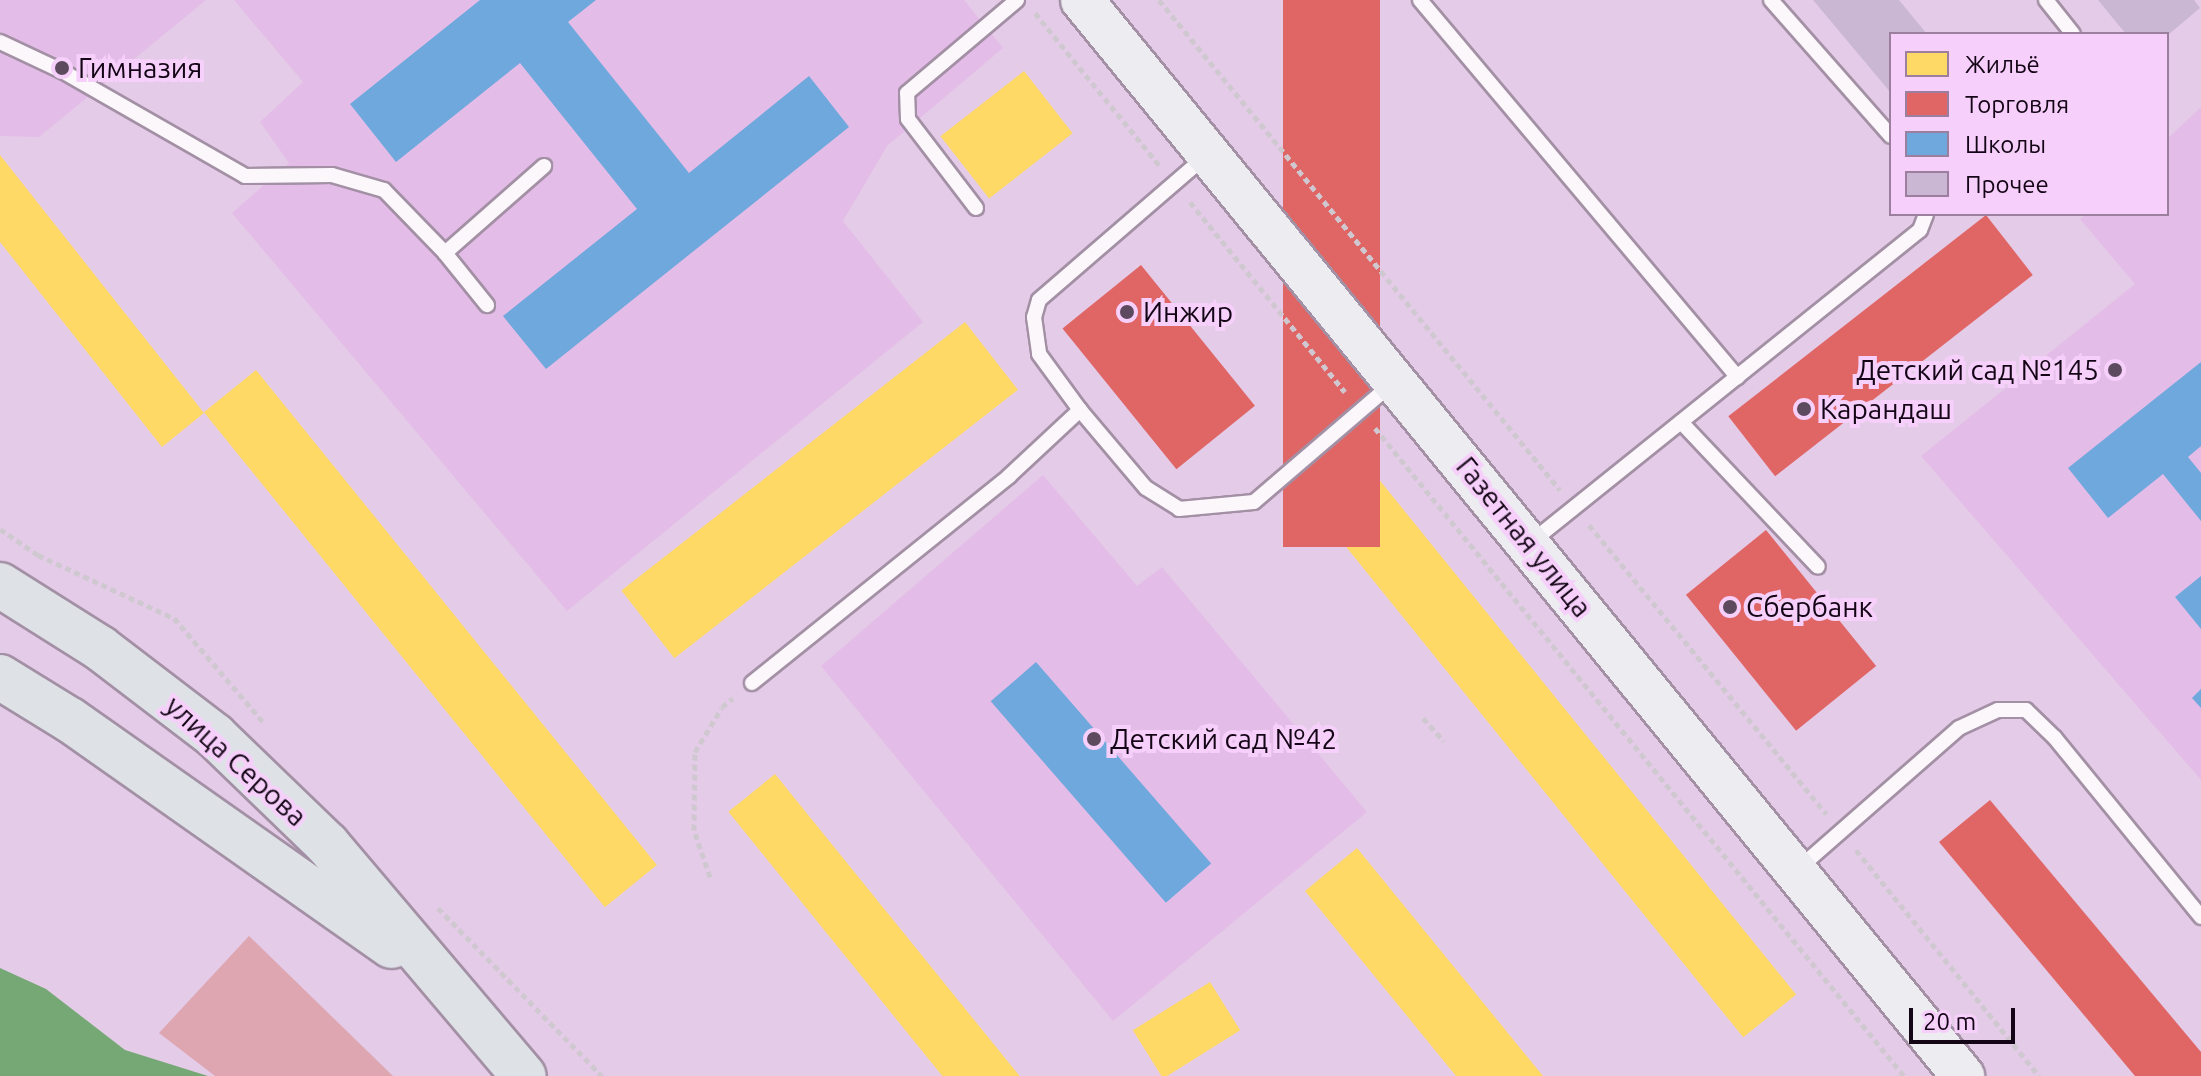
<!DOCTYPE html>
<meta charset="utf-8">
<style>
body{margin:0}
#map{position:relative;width:2201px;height:1076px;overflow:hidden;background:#e4cbe7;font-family:Ubuntu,sans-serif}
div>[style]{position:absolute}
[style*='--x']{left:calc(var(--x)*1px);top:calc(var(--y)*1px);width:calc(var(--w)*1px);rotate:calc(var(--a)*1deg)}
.built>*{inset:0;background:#e4bce8}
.green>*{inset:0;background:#dda6b1}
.water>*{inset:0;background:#75a875}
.homes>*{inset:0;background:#ffd966;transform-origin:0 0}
.shops>*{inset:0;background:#e06666;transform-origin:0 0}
.schools>*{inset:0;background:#6fa8dc;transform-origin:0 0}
.building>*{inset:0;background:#c9b7d4}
.path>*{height:5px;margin-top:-2.5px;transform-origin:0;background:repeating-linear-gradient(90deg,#d0c8d0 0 6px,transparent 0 10px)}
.roads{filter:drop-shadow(2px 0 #a390a5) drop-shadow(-2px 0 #a390a5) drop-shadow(0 2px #a390a5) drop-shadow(0 -2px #a390a5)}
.service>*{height:14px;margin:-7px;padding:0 7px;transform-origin:7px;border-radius:7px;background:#fbf7fb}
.secondary>*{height:42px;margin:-21px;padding:0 21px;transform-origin:21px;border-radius:21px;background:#ececf1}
.primary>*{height:44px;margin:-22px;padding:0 22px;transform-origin:22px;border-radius:22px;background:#dee2e7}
.dots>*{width:22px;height:22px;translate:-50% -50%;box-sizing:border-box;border:4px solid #f6d0fa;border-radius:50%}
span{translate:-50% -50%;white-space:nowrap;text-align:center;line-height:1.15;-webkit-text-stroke:8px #f6d0fa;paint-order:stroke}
.poi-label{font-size:28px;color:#140516}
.left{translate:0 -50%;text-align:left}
.right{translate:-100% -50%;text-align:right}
.street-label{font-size:28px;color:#140516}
.legend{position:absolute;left:1889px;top:32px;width:280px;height:184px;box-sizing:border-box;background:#f6d0fa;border:2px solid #9c7f9f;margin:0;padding:10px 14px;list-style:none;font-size:24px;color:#140516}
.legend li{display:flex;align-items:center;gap:16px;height:40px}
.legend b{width:40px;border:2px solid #9c7f9f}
.scale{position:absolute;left:1909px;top:1008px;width:106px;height:36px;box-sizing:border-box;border:4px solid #140516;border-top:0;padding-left:10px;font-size:24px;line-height:28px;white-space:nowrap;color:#140516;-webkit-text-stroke:6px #f6d0fa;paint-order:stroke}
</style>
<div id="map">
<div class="built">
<div style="clip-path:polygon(0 0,206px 0,39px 137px,0 136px)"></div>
<div style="clip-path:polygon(234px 0,964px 0,1003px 48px,887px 146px,843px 221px,923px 322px,567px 611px,232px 213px,289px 163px,260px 122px,303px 82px)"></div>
<div style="clip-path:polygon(2201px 107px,2201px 780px,1921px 456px,2135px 284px,2080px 219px,2086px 214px,2167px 214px,2167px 139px)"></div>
<div style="clip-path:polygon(1043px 475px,1137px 586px,1162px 567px,1367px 812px,1113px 1021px,821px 666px)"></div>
</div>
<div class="green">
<div style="clip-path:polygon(249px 936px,393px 1076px,215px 1076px,159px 1033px)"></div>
</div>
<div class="water">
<div style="clip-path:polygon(0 968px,46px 989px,125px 1050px,208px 1076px,0 1076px)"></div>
</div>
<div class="homes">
<div style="left:1024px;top:71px;width:79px;height:106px;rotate:52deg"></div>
<div style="clip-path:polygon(0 155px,204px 413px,162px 447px,0 242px)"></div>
<div style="left:965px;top:322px;width:86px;height:436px;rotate:52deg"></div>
<div style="left:256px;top:370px;width:637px;height:67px;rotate:51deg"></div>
<div style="left:1377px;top:477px;width:666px;height:68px;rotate:51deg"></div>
<div style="left:775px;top:774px;width:390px;height:60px;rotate:51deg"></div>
<div style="clip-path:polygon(1357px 848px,1543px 1076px,1456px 1076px,1305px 891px)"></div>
<div style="left:1210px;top:982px;width:57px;height:91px;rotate:58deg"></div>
</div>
<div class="shops">
<div style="left:1283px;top:0;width:97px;height:547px"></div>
<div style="left:1986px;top:215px;width:76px;height:327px;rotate:52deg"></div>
<div style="left:1141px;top:265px;width:181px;height:101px;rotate:51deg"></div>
<div style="left:1766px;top:530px;width:175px;height:103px;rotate:51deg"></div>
<div style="clip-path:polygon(1990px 800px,2201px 1052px,2201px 1076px,2135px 1076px,1939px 842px)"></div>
</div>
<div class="schools">
<div style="clip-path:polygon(480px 0,596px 0,568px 22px,689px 173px,809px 76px,849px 127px,546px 369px,503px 316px,637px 209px,520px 63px,396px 162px,350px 104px)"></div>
<div style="clip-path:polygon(2201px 362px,2201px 446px,2188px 457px,2201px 473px,2201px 521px,2163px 474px,2108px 518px,2068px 468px)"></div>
<div style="clip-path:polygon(2201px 576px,2201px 629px,2175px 597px)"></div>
<div style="left:1036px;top:662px;width:267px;height:60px;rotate:49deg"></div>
<div style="clip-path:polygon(2201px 689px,2201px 708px,2192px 698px)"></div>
</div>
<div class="building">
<div style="clip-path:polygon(1813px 0,1899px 0,1927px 34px,1891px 34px,1891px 93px)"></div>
<div style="clip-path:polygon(2098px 0,2194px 0,2200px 8px,2169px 34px,2126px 34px)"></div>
</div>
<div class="path">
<div style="--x:1159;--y:0;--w:633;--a:50.7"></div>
<div style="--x:1035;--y:13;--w:198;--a:50.8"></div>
<div style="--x:1190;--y:202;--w:245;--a:50.8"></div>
<div style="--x:1375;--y:428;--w:837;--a:50.77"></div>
<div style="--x:1589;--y:525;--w:374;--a:50.6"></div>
<div style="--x:0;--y:529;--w:46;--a:34.4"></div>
<div style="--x:38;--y:555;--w:150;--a:24.9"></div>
<div style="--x:174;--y:618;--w:138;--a:49.4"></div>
<div style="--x:1423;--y:718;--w:31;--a:48"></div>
<div style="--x:1856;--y:850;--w:291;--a:51"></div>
<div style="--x:710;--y:877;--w:50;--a:-108.8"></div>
<div style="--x:694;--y:830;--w:78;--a:-89.3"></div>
<div style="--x:695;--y:752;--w:52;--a:-59"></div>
<div style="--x:722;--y:707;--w:14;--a:-39"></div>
<div style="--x:438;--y:908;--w:235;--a:45.7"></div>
</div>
<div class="roads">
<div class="service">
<div style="--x:1420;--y:0;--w:493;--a:49.9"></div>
<div style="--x:1771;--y:0;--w:181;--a:48.6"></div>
<div style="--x:2046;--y:0;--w:43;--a:51.5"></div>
<div style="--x:0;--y:42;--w:68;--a:25.1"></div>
<div style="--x:62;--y:71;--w:211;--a:29.8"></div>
<div style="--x:245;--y:176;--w:87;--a:-0.7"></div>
<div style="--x:332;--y:175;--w:54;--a:16.1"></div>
<div style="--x:384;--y:190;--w:88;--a:45.9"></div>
<div style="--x:445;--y:253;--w:132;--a:-41.3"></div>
<div style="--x:1207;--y:155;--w:222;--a:139.2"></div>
<div style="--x:1039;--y:300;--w:18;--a:106"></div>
<div style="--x:1034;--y:317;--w:37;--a:82"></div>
<div style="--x:1039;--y:354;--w:69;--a:53.8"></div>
<div style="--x:1080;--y:410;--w:102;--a:49.8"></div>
<div style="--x:1146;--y:488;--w:39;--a:32"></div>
<div style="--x:1179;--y:509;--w:75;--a:-5.3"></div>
<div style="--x:1254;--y:502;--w:183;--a:-40.6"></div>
<div style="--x:976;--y:208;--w:112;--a:-127.4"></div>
<div style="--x:908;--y:119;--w:26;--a:-92"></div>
<div style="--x:907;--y:93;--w:144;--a:-40.2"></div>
<div style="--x:445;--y:253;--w:67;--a:51.1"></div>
<div style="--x:1681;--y:422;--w:199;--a:46.6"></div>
<div style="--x:1530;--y:543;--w:500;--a:-38.75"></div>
<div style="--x:1920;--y:230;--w:17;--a:-69"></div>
<div style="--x:752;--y:683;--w:330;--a:-38.8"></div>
<div style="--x:1009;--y:476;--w:97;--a:-42.9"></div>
<div style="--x:1798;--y:869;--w:214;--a:-41.2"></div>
<div style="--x:1959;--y:728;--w:43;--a:-24.8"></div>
<div style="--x:1998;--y:710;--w:28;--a:0"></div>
<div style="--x:2026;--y:710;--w:40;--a:44"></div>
<div style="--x:2055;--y:738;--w:231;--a:50.8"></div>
</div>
<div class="secondary">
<div style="--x:1082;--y:0;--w:1391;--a:50.69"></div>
</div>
<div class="primary">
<div style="--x:0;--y:585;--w:118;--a:32.2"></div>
<div style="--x:100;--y:648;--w:145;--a:37.4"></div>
<div style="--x:215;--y:736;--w:156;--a:44"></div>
<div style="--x:327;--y:844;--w:304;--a:49.7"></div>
<div style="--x:0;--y:677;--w:82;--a:31.6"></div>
<div style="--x:70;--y:720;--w:393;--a:35.1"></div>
</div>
</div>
<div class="dots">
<div style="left:62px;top:68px;background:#5d4a5f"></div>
<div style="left:1127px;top:312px;background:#5d4a5f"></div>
<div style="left:2115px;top:370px;background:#5d4a5f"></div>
<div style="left:1804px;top:409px;background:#5d4a5f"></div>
<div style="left:1730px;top:607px;background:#5d4a5f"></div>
<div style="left:1094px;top:739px;background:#5d4a5f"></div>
</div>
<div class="poi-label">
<span class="left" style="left:78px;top:68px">Гимназия</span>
<span class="left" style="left:1143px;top:312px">Инжир</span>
<span class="right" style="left:2099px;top:370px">Детский сад №145</span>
<span class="left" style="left:1820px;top:409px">Карандаш</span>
<span class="left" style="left:1746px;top:607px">Сбербанк</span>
<span class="left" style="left:1110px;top:739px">Детский сад №42</span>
</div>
<div class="street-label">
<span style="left:1524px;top:537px;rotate:51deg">Газетная улица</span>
<span style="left:236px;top:761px;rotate:42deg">улица Серова</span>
</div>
<ul class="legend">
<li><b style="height:22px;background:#ffd966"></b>Жильё</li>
<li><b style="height:22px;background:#e06666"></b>Торговля</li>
<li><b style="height:22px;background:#6fa8dc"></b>Школы</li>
<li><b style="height:22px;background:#c9b7d4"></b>Прочее</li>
</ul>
<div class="scale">20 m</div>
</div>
